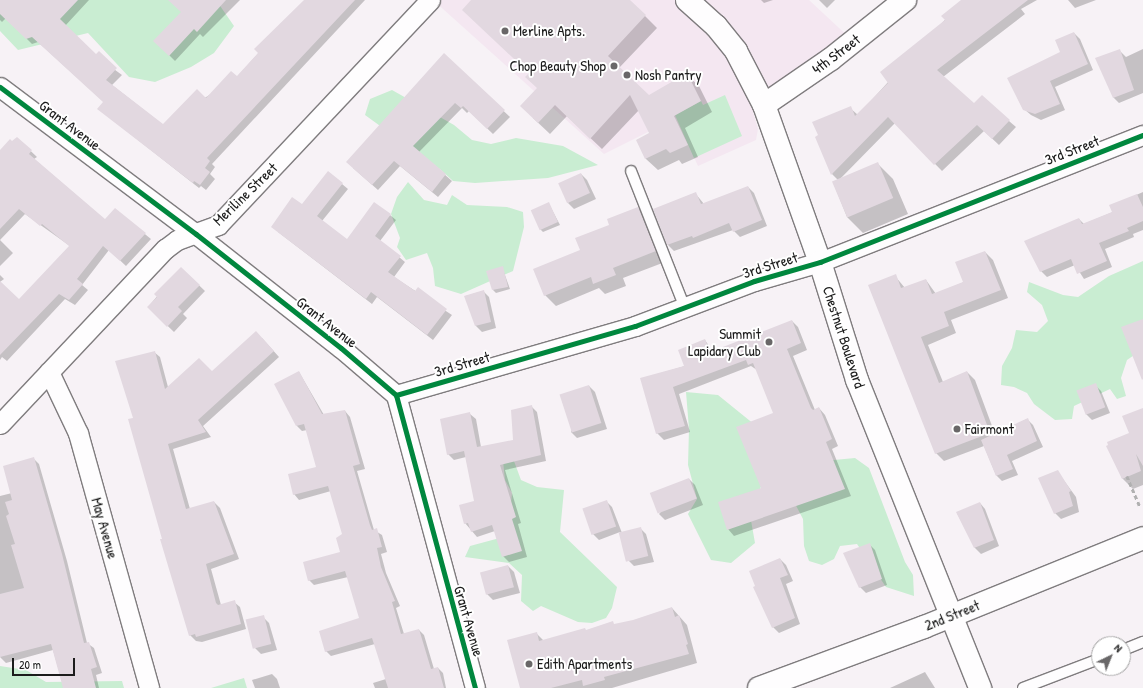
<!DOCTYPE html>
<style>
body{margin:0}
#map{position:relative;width:1143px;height:688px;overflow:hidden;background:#f7f2f6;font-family:"Patrick Hand",sans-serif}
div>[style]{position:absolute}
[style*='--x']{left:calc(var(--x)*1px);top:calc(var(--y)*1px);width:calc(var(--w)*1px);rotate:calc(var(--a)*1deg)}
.built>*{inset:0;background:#f4e7f1}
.green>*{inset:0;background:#c9edd2}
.shadow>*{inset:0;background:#0003}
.building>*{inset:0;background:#e2d8e0;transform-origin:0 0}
.path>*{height:2.5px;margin-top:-1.25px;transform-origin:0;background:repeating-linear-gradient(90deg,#b0b0b0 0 4px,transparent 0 7px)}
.roads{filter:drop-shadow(1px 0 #7f7c7e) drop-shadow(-1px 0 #7f7c7e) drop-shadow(0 1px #7f7c7e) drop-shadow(0 -1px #7f7c7e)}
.service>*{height:10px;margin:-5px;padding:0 5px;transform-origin:5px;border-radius:5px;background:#fefdfe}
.minor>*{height:19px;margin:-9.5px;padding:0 9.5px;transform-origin:9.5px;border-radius:9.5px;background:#fefdfe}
.tertiary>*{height:22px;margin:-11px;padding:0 11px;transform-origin:11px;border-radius:11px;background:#fefdfe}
.secondary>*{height:22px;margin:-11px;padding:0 11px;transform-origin:11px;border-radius:11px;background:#fefdfe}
.cycleway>*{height:5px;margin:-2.5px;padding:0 2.5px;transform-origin:2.5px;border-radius:2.5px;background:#00873e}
.dots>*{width:11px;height:11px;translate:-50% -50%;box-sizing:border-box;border:2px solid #fff;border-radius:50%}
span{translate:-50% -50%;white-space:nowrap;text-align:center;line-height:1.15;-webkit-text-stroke:4px #fff;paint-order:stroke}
.poi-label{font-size:15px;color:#1c1c1c}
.left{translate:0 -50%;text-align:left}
.right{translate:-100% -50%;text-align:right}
.street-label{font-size:15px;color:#1c1c1c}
.north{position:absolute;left:1091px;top:636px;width:40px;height:40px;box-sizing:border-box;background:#fff;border:1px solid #a4a4a4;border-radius:50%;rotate:43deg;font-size:11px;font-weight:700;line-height:16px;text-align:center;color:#1c1c1c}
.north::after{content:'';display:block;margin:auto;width:14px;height:18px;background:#696768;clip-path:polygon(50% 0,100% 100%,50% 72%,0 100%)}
.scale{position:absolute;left:12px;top:658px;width:63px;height:18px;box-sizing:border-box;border:2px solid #1c1c1c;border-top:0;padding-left:5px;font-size:12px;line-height:14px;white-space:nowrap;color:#1c1c1c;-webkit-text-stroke:3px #fff;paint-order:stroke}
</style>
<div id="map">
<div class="built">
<div style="clip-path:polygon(433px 0,809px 0,853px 41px,753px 112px,758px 129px,756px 140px,698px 166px,676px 118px,604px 154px)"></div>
</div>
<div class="green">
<div style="clip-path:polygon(0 0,216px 0,234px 26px,214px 53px,191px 67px,155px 82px,129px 77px,88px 33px,18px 50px,0 31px)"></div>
<div style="clip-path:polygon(392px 90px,454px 125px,472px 140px,491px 144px,516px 138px,563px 146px,598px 165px,548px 178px,475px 183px,453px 181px,441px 170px,365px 115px,370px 99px)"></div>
<div style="clip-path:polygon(725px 95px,742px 136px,694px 158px,675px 115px,701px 101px,703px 105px)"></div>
<div style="clip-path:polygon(408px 182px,424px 200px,447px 205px,452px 195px,467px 205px,507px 207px,523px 212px,524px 227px,513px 271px,461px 294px,435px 286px,433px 268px,427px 253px,406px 260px,397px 247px,400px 238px,391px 214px,397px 197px)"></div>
<div style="clip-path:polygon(1143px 261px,1143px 349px,1127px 360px,1121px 378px,1126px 396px,1117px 399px,1110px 389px,1074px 406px,1072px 419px,1055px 420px,1034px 404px,1027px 393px,1014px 387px,1001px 385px,1002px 366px,1012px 348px,1016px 330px,1037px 332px,1048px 321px,1042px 305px,1027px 292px,1029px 282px,1063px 295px,1078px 297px,1109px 276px)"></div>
<div style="clip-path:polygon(686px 392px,718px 395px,802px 463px,855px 458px,869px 468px,905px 562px,913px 575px,914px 596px,886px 587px,857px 544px,840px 546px,834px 559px,822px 565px,809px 561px,804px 546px,803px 519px,791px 496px,762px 485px,749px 509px,755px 543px,731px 563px,711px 560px,688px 514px,697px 499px,688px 465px,689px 429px)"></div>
<div style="clip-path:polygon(511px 453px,521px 480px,537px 487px,564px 490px,560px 532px,617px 587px,612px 608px,606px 618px,592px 623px,578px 622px,541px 606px,533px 611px,521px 601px,522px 575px,509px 563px,465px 557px,470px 546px,496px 539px,508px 530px,512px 493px,505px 480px,503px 461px)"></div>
<div style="clip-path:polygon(0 666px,26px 670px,46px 682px,122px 681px,124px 688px,0 688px)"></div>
<div style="clip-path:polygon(244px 678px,247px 688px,211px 688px)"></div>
</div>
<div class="shadow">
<div style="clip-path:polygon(0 0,89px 0,65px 26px,96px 56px,122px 75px,112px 85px,163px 125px,237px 77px,306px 0,365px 0,212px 164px,215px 167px,210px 174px,215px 179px,206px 190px,201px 186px,199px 188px,105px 114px,104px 102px,38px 42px,32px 44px,6px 18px,2px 22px,0 20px)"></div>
<div style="clip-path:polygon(170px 0,240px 0,203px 37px,200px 34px,175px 61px,155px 41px,182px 12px)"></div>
<div style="clip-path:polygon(473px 0,629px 0,657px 28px,619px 68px,649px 97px,687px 75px,699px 86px,712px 112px,685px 128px,698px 157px,682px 164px,679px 160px,658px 170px,646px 159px,637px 140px,651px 134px,639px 110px,602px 149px,567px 116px,550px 134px,533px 118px,538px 88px,530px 73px)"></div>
<div style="clip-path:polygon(761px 0,773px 0,764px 3px)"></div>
<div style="clip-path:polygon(819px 0,835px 0,827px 8px)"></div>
<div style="clip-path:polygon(963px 0,1037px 0,1021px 9px,1025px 14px,943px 77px,974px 105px,1009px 121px,1016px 127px,999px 145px,984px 131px,942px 171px,895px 123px,840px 179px,878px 164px,893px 179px,908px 214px,863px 233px,847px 217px,833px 182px,838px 180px,832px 174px,850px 108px,858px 115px)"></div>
<div style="clip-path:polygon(1068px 0,1096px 0,1075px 8px)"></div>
<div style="clip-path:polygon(1074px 33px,1080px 39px,1093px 70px,1055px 87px,1065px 110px,1041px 120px,1031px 115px,1024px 109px)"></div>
<div style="clip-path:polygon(1143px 49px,1143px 93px,1119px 103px,1113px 97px,1119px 50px,1126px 57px)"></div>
<div style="clip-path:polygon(444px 55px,510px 117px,493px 134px,469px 111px,467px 113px,462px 108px,419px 152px,452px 181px,438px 197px,400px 166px,378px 190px,353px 168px)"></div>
<div style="clip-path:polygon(17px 138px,37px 157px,34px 159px,105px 220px,115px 210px,151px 239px,126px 266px,109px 250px,82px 285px,88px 290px,75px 305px,65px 299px,7px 361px,2px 357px,0 360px,0 275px,4px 279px,0 282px,19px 301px,70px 246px,25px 214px,0 240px,13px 253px,0 266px,0 153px)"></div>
<div style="clip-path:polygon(581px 174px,587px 180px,596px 199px,574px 209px,568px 203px)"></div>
<div style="clip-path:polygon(342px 184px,348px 189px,322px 221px,347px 241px,390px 215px,396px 220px,380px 241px,405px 262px,394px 277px,452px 315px,433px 340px,377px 297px,372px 304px,278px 232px,302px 206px)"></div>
<div style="clip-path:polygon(748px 187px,754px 193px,767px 226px,740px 237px,733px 230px,674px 251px,668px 245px,654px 210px,695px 193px,704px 204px)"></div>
<div style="clip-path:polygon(1143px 192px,1143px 230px,1133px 234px,1134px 237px,1105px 249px,1112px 267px,1084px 279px,1075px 265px,1047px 277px,1041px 271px,1079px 219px,1084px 224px,1113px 212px,1111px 206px)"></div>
<div style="clip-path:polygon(549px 204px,560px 225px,543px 232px,540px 229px)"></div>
<div style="clip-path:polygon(638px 208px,648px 219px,665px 262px,623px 278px,626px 286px,605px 294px,599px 288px,556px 306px,545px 295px,581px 250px,610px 225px)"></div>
<div style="clip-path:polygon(985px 252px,993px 260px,1008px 298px,951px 320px,956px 333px,928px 345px,943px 382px,967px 372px,975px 380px,995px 434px,1027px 419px,1033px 425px,1043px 447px,1012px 461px,1018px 475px,1002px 481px,996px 475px,984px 446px,944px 461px,936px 453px,895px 276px,905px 288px,926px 280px,936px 294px,964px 282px)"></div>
<div style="clip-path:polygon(502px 267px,510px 289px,496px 293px,493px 290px)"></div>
<div style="clip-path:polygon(181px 268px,205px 291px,183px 314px,187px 318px,174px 332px,148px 307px)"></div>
<div style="clip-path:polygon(483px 291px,489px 297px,496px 328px,482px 332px,476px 326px,466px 296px)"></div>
<div style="clip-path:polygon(792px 321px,798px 327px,807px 350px,793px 356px,815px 410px,819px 408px,825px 415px,838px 446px,832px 449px,851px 496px,734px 536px,728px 529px,763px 489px,774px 413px,757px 370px,751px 366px,679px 394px,690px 432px,664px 440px,657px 433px,641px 379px,685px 366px,705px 340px,713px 352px)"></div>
<div style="clip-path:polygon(262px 338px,279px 357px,203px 426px,211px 437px,173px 449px,190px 509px,214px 502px,220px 508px,239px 559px,211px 569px,221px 605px,234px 602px,240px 607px,246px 629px,202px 642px,196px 641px,190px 635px,134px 419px,154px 352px,160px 357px,168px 387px,212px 372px)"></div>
<div style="clip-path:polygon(299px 372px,324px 415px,345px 411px,350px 417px,365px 469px,357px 471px,374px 530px,382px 535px,387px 552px,381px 554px,386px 573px,400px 606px,396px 608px,404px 634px,419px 630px,424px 635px,434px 669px,438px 668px,443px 673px,446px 688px,375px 688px,373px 683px,386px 679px,375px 644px,331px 656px,326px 651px,361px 619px,348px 577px,314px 585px,309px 580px,341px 553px,343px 534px,331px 491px,299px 500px,294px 494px,317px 468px,307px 430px,302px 431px,297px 426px)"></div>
<div style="clip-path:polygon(1095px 385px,1101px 391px,1110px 413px,1092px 420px,1086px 414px)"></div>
<div style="clip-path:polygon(589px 386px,595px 392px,607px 429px,577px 438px,571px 432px)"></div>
<div style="clip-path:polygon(531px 406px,537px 412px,546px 461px,505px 470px,521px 523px,518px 524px,527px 557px,509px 562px,503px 556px,495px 531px,477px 537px,465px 523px,475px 501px,466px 457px,454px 460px,448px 454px,470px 414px,476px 419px,481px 447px,514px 441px)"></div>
<div style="clip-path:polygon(1143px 409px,1143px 485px,1133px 489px,1122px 478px,1109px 446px,1130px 434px)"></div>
<div style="clip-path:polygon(33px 458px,39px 464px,67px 561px,87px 643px,94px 648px,102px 673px,96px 675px,99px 688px,64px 688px,53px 650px,6px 663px,0 657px,0 496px,12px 493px)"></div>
<div style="clip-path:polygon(1057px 471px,1076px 497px,1079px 512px,1061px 519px,1055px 513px)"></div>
<div style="clip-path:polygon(689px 479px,695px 485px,703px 505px,665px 520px,659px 514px)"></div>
<div style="clip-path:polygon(606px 501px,612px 507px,622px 533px,640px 528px,646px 534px,654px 562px,634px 566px,628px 560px,620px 532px,599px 540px,593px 534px)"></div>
<div style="clip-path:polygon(980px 503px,985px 509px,999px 546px,981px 554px,975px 548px,957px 513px)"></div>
<div style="clip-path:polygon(869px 544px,875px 550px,887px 585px,866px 593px,860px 587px)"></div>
<div style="clip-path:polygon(780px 559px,786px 565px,793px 581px,786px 584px,800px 624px,779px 633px,773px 627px,756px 586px)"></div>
<div style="clip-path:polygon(508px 566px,514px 572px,520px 593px,493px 600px,487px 594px)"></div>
<div style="clip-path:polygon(672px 608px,687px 625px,697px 663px,612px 688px,521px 688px,536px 633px,544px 641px,634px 621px)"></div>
<div style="clip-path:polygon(263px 617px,269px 623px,277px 650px,261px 654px,255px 648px)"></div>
<div style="clip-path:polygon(925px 672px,935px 688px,890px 688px)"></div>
<div style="clip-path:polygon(272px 674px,277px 679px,280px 688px,255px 688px,252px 680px)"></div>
</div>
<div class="building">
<div style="clip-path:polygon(0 0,78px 0,60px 19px,96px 54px,99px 51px,117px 68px,106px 80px,163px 124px,197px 89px,206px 98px,231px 71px,237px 76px,258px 53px,254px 49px,304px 0,355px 0,207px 158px,210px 161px,205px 168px,210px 172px,200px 185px,194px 181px,193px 183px,97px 109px,103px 102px,32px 37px,26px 39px,0 14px)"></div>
<div style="clip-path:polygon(168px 0,226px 0,197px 32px,194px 29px,169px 56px,153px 41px,181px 12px)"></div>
<div style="clip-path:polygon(471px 0,630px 0,646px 15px,608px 56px,649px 95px,687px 73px,701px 101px,674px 116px,688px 145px,670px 153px,666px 149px,645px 159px,636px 140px,649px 133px,630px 95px,590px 139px,555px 105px,538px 123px,520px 106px,537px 88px,525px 77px,529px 73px,462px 10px)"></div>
<div style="clip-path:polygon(961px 0,1028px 0,937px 70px,974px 103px,982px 95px,1010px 120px,992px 139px,977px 125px,934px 165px,888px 117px,831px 175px,815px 137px,818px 135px,812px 122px,851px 106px,855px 116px,888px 83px,880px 72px,945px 20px,941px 16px)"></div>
<div style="clip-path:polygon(1074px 32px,1088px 64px,1050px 81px,1060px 104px,1035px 114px,1023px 110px,1007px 78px,1060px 52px,1055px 40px)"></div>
<div style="clip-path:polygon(1120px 49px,1134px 90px,1113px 98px,1095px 58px)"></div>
<div style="clip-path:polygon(444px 53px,505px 110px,487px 129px,463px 106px,461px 108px,455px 103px,413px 146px,446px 174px,432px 192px,394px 161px,372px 185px,346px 162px)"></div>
<div style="clip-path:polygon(17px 137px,32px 150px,29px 154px,105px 219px,115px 208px,146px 233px,120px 261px,103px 246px,77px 279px,83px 284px,69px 300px,59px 294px,0 355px,0 281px,19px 299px,69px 246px,42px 224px,40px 226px,19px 209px,0 229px,0 150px,10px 139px,12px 141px)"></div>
<div style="left:878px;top:162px;width:39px;height:50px;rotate:67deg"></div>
<div style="clip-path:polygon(328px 171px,343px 183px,317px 216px,347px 239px,374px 202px,391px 214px,375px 236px,401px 256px,388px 272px,415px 291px,418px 287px,447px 309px,427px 335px,371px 292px,366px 299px,271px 227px,292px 197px,302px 204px)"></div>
<div style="left:581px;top:173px;width:22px;height:25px;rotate:66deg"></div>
<div style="clip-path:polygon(748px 186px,762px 220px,733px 232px,729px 223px,693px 238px,692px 236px,667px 245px,653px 209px,696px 192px,701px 204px)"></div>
<div style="clip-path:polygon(1137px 194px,1143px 207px,1143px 221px,1127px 228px,1129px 231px,1099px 243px,1107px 261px,1077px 274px,1071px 259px,1040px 272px,1024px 241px,1079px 218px,1082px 224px,1112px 212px,1109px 205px)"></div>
<div style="left:549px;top:202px;width:22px;height:20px;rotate:66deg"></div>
<div style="clip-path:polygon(638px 207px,656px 251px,613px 268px,616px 275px,593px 284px,591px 277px,544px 296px,533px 269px,580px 250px,575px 238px,609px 225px,607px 219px)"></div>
<div style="clip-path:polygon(985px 251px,1001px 290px,944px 312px,949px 326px,921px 337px,939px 383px,967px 371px,990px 433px,935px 454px,868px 285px,896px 274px,901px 288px,926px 279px,932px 294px,963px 282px,955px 262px)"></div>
<div style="clip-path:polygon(503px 266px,508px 287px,492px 290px,486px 271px)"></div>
<div style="clip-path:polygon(181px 267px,200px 285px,178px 307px,182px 311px,167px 327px,147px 307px,157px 297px,154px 294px)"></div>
<div style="clip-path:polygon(484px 290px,491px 322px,475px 326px,464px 296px)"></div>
<div style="clip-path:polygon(1143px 319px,1143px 379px,1142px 380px,1121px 327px)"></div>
<div style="clip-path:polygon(792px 320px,801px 343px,787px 349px,811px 408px,813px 410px,819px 407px,832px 439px,826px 442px,845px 489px,727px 530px,718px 502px,761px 488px,736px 427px,773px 413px,753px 363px,748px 365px,746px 360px,673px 387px,685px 426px,656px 434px,640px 378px,684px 366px,678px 350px,705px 339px,710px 352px)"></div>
<div style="clip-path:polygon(256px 331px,274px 351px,198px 420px,206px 432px,168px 444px,186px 509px,214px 501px,234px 554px,206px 564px,216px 603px,218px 605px,235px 600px,241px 624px,196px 637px,195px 634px,189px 636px,160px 539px,162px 539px,128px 419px,133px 418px,115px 361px,155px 351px,165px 389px,199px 358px,212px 371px)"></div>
<div style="clip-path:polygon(299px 371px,322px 414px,345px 410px,360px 464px,353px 466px,370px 525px,372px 530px,377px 528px,382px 547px,377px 548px,381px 567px,395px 601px,392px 602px,401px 634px,419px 629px,431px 669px,438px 667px,444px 688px,388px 688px,372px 638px,325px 652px,319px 631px,359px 618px,345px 571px,308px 581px,303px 562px,340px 552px,336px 538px,342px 534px,328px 486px,293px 495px,288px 474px,316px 467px,304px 424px,296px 426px,274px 384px)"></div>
<div style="left:1096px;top:383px;width:26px;height:21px;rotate:69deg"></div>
<div style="left:589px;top:385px;width:40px;height:31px;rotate:72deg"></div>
<div style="clip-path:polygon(532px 405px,541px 455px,500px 465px,516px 517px,512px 519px,522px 551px,502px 557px,492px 525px,471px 532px,468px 523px,464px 524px,459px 505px,474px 501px,464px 451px,447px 455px,440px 419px,470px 412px,477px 447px,513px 440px,511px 410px)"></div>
<div style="clip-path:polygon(1143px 408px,1143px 466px,1136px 454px,1141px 471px,1122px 479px,1106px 446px,1108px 445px,1107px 442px,1129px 433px,1122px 416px)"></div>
<div style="clip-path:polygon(1028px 418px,1037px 441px,1007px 455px,1013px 469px,996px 476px,981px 440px)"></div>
<div style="clip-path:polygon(34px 457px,62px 554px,84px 643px,89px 642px,97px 667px,91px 669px,96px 688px,63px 688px,51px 644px,0 657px,0 594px,24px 588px,11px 545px,15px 544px,6px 516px,9px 514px,5px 502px,12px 500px,3px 466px)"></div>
<div style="clip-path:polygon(1058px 470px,1071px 491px,1069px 492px,1073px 506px,1054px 514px,1038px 478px)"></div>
<div style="left:689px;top:478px;width:22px;height:42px;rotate:69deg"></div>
<div style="left:607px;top:500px;width:28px;height:26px;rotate:71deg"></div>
<div style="clip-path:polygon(980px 502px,994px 540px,974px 548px,956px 512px)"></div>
<div style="left:641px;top:527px;width:30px;height:23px;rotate:76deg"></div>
<div style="clip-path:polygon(870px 543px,882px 579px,859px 588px,843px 553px)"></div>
<div style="clip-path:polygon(780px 558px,788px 575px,780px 578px,795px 618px,772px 628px,753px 587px,755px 586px,749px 571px)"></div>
<div style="left:508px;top:565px;width:23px;height:29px;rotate:75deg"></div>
<div style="clip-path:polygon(672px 607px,675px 617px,679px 615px,688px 644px,686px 645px,689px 654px,604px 677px,605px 680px,583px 686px,582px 680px,551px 688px,520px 688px,507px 640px,537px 632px,539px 641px,585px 628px,586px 630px,613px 621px,614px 624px,633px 620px)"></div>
<div style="left:264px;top:615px;width:30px;height:19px;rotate:76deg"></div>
</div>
<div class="path">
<div style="--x:1127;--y:476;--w:34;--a:67"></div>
</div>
<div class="roads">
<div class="service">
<div style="--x:631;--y:171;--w:147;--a:68.5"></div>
<div style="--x:1123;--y:650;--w:22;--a:-22"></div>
<div style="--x:1023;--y:688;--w:81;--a:-20.9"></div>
</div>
<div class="minor">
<div style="--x:0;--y:87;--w:245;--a:36.9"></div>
<div style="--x:196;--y:234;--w:184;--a:38.2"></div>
<div style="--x:341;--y:348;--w:72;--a:40.5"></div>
<div style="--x:396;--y:395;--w:303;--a:74.9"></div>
<div style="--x:49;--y:372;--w:68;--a:64.6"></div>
<div style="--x:78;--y:433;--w:265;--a:74.4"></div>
<div style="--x:396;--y:395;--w:249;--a:-16.1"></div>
<div style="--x:635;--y:326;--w:127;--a:-20.7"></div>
<div style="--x:754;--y:281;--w:69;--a:-16.1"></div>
<div style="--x:820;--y:262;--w:347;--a:-21.5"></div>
<div style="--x:0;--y:424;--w:241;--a:-46.7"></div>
<div style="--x:165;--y:249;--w:15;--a:-37"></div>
<div style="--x:177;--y:240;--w:44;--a:-20.1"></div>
<div style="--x:218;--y:225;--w:309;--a:-46.7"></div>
</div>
<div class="tertiary">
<div style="--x:687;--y:0;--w:39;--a:42"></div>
<div style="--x:716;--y:26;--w:32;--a:51"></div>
<div style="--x:736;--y:51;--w:61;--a:62.6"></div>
<div style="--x:764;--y:105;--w:167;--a:70.4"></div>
<div style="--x:820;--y:262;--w:124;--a:72.6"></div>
<div style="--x:857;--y:380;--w:332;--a:68.2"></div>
<div style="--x:764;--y:105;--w:81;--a:-34.5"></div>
<div style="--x:831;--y:59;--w:95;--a:-38.6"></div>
</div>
<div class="secondary">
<div style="--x:759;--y:688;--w:176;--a:-20.3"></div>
<div style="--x:924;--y:627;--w:236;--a:-22.1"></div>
</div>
</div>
<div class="cycleway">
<div style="--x:0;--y:87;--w:245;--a:36.9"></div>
<div style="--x:196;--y:234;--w:184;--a:38.2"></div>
<div style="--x:341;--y:348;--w:72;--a:40.5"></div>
<div style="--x:396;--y:395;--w:303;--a:74.9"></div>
<div style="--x:396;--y:395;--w:249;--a:-16.1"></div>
<div style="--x:635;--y:326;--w:127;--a:-20.7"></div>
<div style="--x:754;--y:281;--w:69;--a:-16.1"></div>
<div style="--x:820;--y:262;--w:347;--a:-21.5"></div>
</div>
<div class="dots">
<div style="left:505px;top:31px;background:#696768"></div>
<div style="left:614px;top:66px;background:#696768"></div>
<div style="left:627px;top:75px;background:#696768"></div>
<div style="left:769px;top:342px;background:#696768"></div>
<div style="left:957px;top:429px;background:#696768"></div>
<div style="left:529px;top:664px;background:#696768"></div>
</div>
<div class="poi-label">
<span class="left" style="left:513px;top:31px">Merline Apts.</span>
<span class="right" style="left:606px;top:66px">Chop Beauty Shop</span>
<span class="left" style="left:635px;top:75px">Nosh Pantry</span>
<span class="right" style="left:761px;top:342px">Summit<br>Lapidary Club</span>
<span class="left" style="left:965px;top:429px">Fairmont</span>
<span class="left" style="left:537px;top:664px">Edith Apartments</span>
</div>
<div class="street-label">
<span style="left:836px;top:54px;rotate:-37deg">4th Street</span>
<span style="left:70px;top:125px;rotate:37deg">Grant Avenue</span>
<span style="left:1072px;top:150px;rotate:-21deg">3rd Street</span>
<span style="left:245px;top:194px;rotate:-44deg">Meriline Street</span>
<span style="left:770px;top:265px;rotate:-17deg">3rd Street</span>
<span style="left:327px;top:322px;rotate:38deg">Grant Avenue</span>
<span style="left:844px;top:337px;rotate:72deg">Chestnut Boulevard</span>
<span style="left:462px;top:364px;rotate:-16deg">3rd Street</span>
<span style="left:105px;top:528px;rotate:74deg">May Avenue</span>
<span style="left:952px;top:615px;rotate:-22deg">2nd Street</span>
<span style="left:469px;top:621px;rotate:74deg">Grant Avenue</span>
</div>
<div class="north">N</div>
<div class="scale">20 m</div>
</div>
